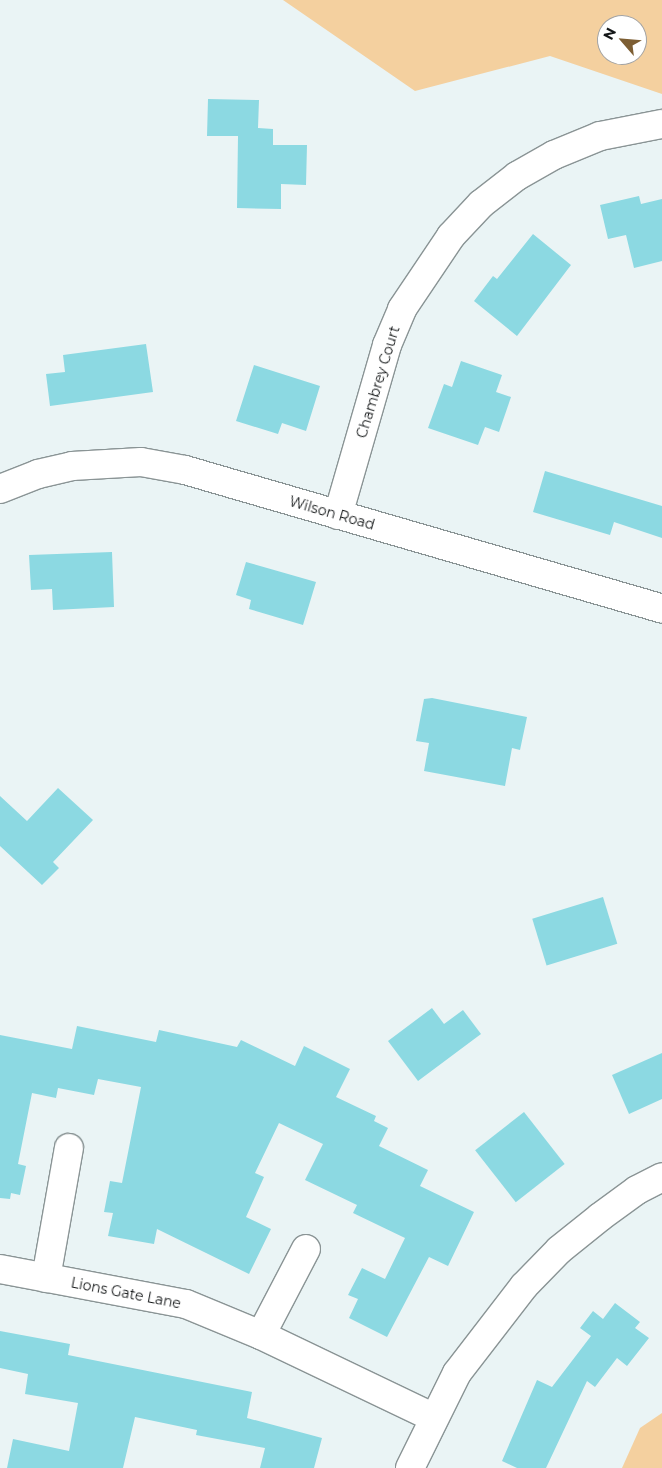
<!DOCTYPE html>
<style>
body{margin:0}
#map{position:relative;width:662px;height:1468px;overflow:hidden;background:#eaf4f5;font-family:Montserrat,sans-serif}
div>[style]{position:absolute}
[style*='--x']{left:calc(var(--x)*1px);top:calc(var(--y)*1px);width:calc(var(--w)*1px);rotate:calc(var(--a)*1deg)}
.green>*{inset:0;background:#f4d09f}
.building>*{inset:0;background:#8cd9e2;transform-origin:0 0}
.roads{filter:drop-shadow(1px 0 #8a9495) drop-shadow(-1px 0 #8a9495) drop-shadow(0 1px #8a9495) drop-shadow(0 -1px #8a9495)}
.minor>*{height:28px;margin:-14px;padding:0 14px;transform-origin:14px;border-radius:14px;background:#fff}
span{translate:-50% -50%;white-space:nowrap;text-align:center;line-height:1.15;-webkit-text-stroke:4.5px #fff;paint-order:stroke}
.street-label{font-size:14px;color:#141718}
.north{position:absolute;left:597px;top:15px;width:50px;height:50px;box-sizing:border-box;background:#fff;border:1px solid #a1a2a3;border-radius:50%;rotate:297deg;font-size:14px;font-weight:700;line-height:20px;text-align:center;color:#141718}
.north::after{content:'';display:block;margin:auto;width:18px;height:22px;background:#7d5e33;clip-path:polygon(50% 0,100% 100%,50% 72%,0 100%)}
</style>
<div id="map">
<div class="green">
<div style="clip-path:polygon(evenodd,283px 0,662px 0,662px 94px,550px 56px,415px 91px,283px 0,607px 25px,637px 25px,637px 55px,607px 55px,607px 25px)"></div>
<div style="clip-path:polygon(662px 1413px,662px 1468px,622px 1468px,640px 1428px)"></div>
</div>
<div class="building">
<div style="clip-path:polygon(208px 99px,259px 100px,258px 128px,273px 129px,273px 145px,307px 145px,306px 185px,281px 184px,281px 209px,237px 208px,238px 136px,207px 136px)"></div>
<div style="clip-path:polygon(639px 196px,641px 204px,662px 199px,662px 261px,634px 268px,626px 235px,608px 239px,600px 205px)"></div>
<div style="clip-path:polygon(533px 234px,571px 265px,517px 336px,474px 301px,493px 276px,497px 279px)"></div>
<div style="clip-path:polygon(146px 344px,153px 392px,50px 406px,46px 374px,65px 372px,63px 355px)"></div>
<div style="clip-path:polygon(461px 361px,502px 375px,496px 392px,511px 397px,499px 432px,485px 427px,478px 445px,428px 428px,444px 384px,452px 387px)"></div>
<div style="clip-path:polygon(254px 365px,320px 386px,306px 431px,282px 423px,278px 434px,236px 421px)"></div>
<div style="clip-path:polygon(545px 471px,662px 506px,662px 538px,614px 522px,610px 535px,533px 512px)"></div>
<div style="clip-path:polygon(112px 552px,114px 607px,53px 610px,52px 589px,31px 590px,29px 555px)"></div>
<div style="clip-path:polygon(246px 562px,316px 582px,303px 625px,249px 609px,251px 600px,236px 595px)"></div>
<div style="clip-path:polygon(432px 698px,527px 717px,520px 750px,512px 748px,505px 786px,424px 771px,429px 743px,416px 741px,424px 699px)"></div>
<div style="clip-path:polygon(58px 788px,93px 820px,53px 862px,59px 868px,42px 885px,0 846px,0 796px,27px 821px)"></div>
<div style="left:603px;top:897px;width:49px;height:74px;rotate:73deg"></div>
<div style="clip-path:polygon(432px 1008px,444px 1024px,463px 1010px,481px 1034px,418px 1081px,388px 1041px)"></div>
<div style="clip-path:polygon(77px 1026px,156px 1042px,159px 1030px,237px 1047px,241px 1040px,295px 1066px,304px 1046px,350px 1069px,336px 1097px,376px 1116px,374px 1121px,388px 1128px,379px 1146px,428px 1170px,420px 1186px,474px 1212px,448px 1266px,429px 1257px,387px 1337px,349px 1318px,358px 1299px,348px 1295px,362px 1268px,385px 1279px,405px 1238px,353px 1213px,357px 1205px,305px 1180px,323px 1144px,279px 1123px,255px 1173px,264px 1177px,246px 1217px,271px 1229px,249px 1274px,157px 1229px,154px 1244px,108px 1236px,113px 1213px,104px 1212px,110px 1181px,122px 1183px,141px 1087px,98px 1079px,94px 1095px,58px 1088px,56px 1098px,32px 1093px,18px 1164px,26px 1166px,20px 1195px,11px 1193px,10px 1199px,0 1198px,0 1035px,72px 1049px)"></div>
<div style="clip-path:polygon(662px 1053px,662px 1099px,629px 1114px,612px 1075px)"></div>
<div style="left:524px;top:1112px;width:66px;height:62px;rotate:52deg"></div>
<div style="clip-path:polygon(615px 1303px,640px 1322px,635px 1328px,649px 1338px,627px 1366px,617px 1358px,595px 1387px,587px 1381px,546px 1468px,517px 1468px,502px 1461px,537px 1380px,552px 1387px,591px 1336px,580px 1328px,593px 1311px,603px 1319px)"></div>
<div style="clip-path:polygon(0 1331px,70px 1344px,68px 1355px,252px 1392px,247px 1418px,322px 1438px,314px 1468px,260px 1468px,265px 1448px,196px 1435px,197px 1430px,135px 1417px,123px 1468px,7px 1468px,13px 1439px,69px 1451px,78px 1403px,25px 1394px,28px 1374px,0 1368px)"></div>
</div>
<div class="roads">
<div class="minor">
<div style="--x:0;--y:489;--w:41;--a:-21.5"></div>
<div style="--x:38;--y:474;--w:35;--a:-13"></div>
<div style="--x:72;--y:466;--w:69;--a:-3.3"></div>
<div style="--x:141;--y:462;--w:45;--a:10.3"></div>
<div style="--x:185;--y:470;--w:497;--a:16.2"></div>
<div style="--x:338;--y:515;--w:177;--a:-73.9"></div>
<div style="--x:387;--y:345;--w:39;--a:-67"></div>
<div style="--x:402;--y:309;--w:88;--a:-56.1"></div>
<div style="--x:451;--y:236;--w:44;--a:-46.8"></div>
<div style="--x:481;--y:204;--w:46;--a:-37.9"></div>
<div style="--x:517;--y:176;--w:43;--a:-29.6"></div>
<div style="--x:554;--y:155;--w:50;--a:-22.4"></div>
<div style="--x:600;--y:136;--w:63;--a:-11"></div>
<div style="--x:0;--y:1269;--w:189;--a:10.7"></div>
<div style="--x:186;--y:1304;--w:81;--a:22.5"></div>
<div style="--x:261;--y:1335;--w:192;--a:25.6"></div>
<div style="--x:46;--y:1278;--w:132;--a:-80"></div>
<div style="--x:261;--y:1335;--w:97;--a:-62.4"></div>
<div style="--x:410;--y:1468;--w:106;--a:-63.7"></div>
<div style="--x:457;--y:1373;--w:110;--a:-52.4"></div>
<div style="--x:524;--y:1286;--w:50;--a:-45.8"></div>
<div style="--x:559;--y:1250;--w:53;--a:-38.8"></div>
<div style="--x:600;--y:1217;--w:46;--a:-36.1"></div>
<div style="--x:637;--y:1190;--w:28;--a:-27"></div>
</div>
</div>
<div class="street-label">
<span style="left:378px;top:382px;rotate:-73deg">Chambrey Court</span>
<span style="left:332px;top:513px;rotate:16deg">Wilson Road</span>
<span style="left:126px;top:1293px;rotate:11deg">Lions Gate Lane</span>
</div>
<div class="north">N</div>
</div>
